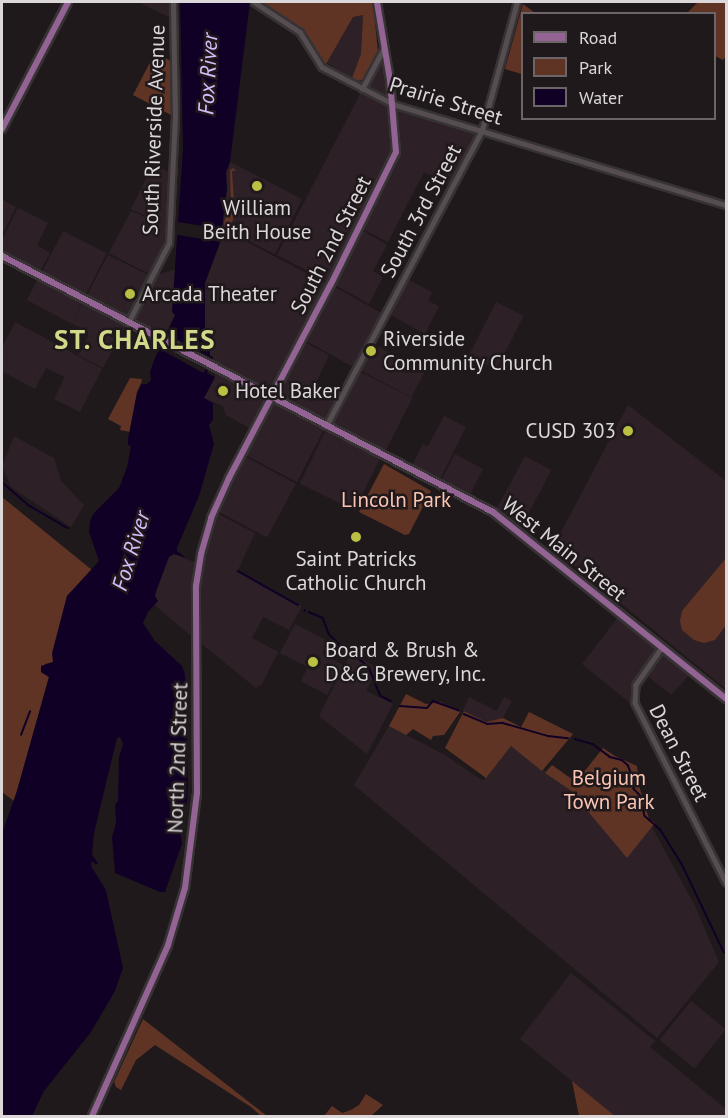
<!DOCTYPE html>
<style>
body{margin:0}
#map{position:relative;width:728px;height:1118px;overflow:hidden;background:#20191c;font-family:"PT Sans",sans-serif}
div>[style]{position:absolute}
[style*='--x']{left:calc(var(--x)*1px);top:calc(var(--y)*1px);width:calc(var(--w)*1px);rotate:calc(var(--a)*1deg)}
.built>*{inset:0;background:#2d2127;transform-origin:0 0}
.green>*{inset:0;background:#603425}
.water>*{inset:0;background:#110026}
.pier>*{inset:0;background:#20191c;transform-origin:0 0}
.stream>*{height:1.5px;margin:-0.75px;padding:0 0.75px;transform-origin:0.75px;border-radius:0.75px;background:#110026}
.roads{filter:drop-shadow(2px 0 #373335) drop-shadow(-2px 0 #373335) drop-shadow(0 2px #373335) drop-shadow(0 -2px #373335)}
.minor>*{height:4.5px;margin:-2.25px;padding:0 2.25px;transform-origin:2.25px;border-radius:2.25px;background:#554d50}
.major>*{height:6px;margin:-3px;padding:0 3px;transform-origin:3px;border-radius:3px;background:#936493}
.dots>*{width:16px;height:16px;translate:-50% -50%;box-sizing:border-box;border:3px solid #20191c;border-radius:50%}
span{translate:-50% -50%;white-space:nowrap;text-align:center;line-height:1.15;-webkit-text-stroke:5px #20191c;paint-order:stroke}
.street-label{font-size:21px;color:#dcd7d9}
.poi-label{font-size:21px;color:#dcd7d9}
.left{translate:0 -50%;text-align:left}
.right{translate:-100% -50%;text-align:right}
.park-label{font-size:21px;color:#fcc4b2}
.water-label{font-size:22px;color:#d4bcfd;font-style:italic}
.district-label{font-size:27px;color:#d2d789;font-weight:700;letter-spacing:1.5px}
.frame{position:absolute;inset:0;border:3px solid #dcd7d9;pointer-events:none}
.legend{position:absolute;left:521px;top:12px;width:195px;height:108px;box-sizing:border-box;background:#20191c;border:2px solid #6b6568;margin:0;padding:8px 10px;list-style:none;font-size:18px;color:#dcd7d9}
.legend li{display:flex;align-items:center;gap:12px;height:30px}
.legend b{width:30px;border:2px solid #6b6568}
</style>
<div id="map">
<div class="built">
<div style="clip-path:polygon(138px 2px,171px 2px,172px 15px,171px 18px)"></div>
<div style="clip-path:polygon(363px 15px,361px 54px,352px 78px,327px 63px,353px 17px)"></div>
<div style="clip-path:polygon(384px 51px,392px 102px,363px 89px)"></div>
<div style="clip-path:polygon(362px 90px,392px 104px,396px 146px,330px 282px,277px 255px)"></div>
<div style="clip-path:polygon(395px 105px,480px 131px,451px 187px,424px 172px,388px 242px,361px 228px,395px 160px)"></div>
<div style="clip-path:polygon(230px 162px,302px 199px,275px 254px,243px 238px,221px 234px,227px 189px,226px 173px)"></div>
<div style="clip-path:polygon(153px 164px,171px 173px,167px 242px,151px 275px,109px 253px,131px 211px,163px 224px,131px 209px)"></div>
<div style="clip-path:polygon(2px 199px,16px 207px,2px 235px)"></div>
<div style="clip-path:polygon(18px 208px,48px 223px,37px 245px,50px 253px,38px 275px,2px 255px,2px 240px)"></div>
<div style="clip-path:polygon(360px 229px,387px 245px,373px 271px,383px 277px,369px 304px,332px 283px)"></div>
<div style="left:63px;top:231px;width:49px;height:51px;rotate:27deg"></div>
<div style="clip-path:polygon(221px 237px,243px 240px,329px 285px,271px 396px,214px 366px,213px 357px,210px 356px,209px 342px,205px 337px,205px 283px)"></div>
<div style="clip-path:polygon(108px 255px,152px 277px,176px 269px,175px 315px,163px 340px,85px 299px)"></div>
<div style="left:39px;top:277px;width:50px;height:26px;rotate:28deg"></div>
<div style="clip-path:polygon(405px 278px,432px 292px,428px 301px,439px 306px,425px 334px,387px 313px)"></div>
<div style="left:331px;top:285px;width:60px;height:61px;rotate:29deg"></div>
<div style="clip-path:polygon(84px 301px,127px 323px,103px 368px,78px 355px,88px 337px,88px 332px,71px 323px)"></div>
<div style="left:496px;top:302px;width:31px;height:60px;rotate:27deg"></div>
<div style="clip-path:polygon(15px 322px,102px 369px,80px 412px,54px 399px,65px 377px,46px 368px,35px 389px,2px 371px,2px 348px)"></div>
<div style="clip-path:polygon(302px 341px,329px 355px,316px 383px,340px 396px,326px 425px,273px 396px)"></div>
<div style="left:371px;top:343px;width:61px;height:29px;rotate:28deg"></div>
<div style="clip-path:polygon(214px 370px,325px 427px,297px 482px,242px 453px,253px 430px,226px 415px,223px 406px,204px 398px,215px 377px)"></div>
<div style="left:357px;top:370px;width:62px;height:63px;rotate:27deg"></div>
<div style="clip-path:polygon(628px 405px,726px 481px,726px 689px,559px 553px,559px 536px)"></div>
<div style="clip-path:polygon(444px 416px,466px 427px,438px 483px,411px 468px,423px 444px,428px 446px)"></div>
<div style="left:327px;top:428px;width:61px;height:62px;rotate:26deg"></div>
<div style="clip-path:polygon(14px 436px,54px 458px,61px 481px,84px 505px,71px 527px,11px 487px,2px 466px)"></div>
<div style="left:455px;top:454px;width:32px;height:33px;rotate:28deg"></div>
<div style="left:242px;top:455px;width:61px;height:61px;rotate:28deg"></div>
<div style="left:525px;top:456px;width:30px;height:64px;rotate:28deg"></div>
<div style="clip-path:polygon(214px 512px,255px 533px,237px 572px,302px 606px,289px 630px,263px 617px,252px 638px,278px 652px,262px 684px,256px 688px,198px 641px,199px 571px)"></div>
<div style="clip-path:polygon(168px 551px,198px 564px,195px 639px,152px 603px)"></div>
<div style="clip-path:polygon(619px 616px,660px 649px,635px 684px,634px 702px,630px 703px,582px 664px)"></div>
<div style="clip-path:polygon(295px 624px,328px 641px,322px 654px,343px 665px,327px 695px,301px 681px,308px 667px,280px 653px)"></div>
<div style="clip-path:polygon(661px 650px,691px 673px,671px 695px,645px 674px)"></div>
<div style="clip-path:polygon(351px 653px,378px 668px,366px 691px,393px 704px,367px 754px,319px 716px)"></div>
<div style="clip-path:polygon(469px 697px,497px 711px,504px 697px,512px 701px,503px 718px,486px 722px,463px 710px)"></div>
<div style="clip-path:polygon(389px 726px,445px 755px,483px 781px,511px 746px,570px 790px,627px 857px,652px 827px,695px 906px,719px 962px,657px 1038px,354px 785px)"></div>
<div style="clip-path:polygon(571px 973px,655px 1041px,650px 1047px,726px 1109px,726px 1116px,615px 1116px,520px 1039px)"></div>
<div style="left:691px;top:1001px;width:45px;height:50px;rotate:39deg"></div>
</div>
<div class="green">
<div style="clip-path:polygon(256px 2px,373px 2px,378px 52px,362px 80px,358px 81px,352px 78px,361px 54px,363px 15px,353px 17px,325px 66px,301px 31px)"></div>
<div style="clip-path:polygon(698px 2px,726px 2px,726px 56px,723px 60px,715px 56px,714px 14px,687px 13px)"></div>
<div style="clip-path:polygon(523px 4px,535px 13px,522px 14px,522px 74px,505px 69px)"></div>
<div style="clip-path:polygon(155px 53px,175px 63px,173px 116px,133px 95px)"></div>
<div style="clip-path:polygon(233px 168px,236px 171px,232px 171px,234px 201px,233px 220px,229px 227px,233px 229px,232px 231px,225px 230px,224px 223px,227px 212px,231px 207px,230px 170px)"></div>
<div style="clip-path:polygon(130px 378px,142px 379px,130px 432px,120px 430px,121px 426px,108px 419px)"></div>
<div style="clip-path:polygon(384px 464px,431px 491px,409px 534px,405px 535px,359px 512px)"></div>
<div style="clip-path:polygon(2px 497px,92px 570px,67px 596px,53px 653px,53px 662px,45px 664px,41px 672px,49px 677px,14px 801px,2px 792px)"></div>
<div style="clip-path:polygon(726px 558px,726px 625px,715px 640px,704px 643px,694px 640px,682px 630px,680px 621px,682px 611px)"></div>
<div style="clip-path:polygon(406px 694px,426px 704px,440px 702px,460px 712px,444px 735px,433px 736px,431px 740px,413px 729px,406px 735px,389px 726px)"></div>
<div style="clip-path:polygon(464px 711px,486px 722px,503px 718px,521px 727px,529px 712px,573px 734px,542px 771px,511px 746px,486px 778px,445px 748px)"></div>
<div style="clip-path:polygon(603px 748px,615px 756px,637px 766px,640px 789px,649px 819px,655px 823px,627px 858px,570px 790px,545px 773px,552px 765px,576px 782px)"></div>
<div style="clip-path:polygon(143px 1019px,267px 1116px,261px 1116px,251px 1107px,155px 1045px,136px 1060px,121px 1090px,116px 1087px,114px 1082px)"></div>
<div style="clip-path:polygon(572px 1081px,615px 1116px,579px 1116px)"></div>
<div style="clip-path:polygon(366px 1094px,383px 1105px,371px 1116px,324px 1116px,332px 1106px,342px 1113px,351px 1110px,359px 1105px)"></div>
</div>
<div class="water">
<div style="clip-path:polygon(180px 2px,250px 2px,230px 162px,226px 173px,227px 189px,220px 243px,205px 283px,205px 337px,209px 342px,210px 356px,213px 357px,207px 373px,215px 377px,204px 398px,213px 403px,213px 420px,209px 425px,214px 444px,199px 496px,177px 548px,177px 551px,186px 558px,174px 554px,169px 557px,157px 589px,155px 596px,158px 601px,148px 612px,143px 623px,155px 641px,182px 666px,185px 674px,188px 783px,187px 803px,179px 822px,182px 844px,165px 892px,160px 892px,115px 873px,112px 837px,116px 823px,115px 805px,118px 801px,119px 757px,123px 744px,120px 737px,117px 738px,94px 833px,92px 855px,98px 863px,96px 865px,92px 861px,91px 866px,106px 890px,123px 968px,115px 991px,91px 1032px,44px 1091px,32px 1116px,2px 1116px,2px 833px,17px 791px,49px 677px,41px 672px,41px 666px,53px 662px,52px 653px,67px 596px,99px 561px,89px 532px,90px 521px,94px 513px,119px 488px,127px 467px,131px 446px,128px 445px,128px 439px,137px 392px,141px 384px,147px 384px,151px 380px,150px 372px,154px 360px,175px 315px,172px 312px,183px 148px)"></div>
</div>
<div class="pier">
<div style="left:178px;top:222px;width:46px;height:13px;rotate:9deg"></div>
<div style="left:166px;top:333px;width:52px;height:17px;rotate:29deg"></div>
</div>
<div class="stream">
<div style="--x:2;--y:482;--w:37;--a:41"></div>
<div style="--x:30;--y:506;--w:44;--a:30.1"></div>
<div style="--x:238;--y:571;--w:69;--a:29.5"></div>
<div style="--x:305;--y:610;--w:1;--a:90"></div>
<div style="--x:309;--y:612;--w:15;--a:23"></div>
<div style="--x:323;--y:618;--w:17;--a:69"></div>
<div style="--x:329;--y:634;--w:21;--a:45"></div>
<div style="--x:357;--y:657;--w:16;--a:40"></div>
<div style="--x:369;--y:667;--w:31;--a:68"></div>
<div style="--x:381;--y:696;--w:11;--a:27"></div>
<div style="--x:400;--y:706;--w:27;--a:4"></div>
<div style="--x:427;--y:708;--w:9;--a:-49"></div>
<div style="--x:433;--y:701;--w:27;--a:20"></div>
<div style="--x:464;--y:714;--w:25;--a:23"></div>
<div style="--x:487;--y:724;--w:16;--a:-4"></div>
<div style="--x:503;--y:723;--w:47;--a:16.1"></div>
<div style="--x:548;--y:736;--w:20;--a:6"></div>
<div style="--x:21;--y:735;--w:25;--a:-69"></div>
<div style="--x:575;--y:739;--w:19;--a:16"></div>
<div style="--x:593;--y:744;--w:21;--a:37"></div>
<div style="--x:610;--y:757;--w:12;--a:14"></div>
<div style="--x:622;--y:760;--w:8;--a:40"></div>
<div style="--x:628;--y:765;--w:13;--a:67"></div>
<div style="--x:633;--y:777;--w:12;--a:85"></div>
<div style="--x:634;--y:789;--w:10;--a:45"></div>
<div style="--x:641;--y:796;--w:20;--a:79"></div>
<div style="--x:645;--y:816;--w:20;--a:41"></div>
<div style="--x:660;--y:829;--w:41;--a:57.8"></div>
<div style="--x:682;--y:864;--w:98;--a:64.5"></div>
</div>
<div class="roads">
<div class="minor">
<div style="--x:254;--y:2;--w:55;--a:33.1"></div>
<div style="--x:300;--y:32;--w:41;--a:57.8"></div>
<div style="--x:322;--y:67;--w:80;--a:27.5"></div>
<div style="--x:393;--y:104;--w:348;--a:16.9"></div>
<div style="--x:362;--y:89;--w:47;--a:-61.8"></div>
<div style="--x:128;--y:323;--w:90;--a:-62.9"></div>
<div style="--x:169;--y:243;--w:125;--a:-87.3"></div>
<div style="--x:175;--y:118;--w:116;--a:-91"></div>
<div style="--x:326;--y:426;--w:335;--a:-62.2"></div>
<div style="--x:482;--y:130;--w:133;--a:-74.7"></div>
<div style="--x:661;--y:649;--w:44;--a:124.8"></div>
<div style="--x:636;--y:685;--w:18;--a:93"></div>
<div style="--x:635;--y:703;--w:201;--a:63.1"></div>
</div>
<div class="major">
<div style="--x:2;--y:129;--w:143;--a:-62.5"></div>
<div style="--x:2;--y:256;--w:554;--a:27.54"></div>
<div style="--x:493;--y:512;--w:299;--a:38.7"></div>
<div style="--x:92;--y:1116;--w:187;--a:-66"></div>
<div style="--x:168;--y:945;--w:59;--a:-73.4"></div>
<div style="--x:185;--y:888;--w:96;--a:-82.8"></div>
<div style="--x:197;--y:793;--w:207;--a:-90.3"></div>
<div style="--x:196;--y:586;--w:32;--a:-81"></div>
<div style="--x:201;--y:554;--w:37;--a:-74"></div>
<div style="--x:211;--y:518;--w:44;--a:-65.8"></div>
<div style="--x:229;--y:478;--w:219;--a:-62.3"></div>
<div style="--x:331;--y:284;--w:147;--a:-63.8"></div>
<div style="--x:396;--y:152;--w:72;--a:-94.8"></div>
<div style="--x:390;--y:80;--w:79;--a:-99.5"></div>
</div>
</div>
<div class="dots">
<div style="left:257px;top:186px;background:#bbc044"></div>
<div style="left:130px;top:294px;background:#bbc044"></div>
<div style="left:371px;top:351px;background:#bbc044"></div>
<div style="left:223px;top:391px;background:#bbc044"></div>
<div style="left:628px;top:431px;background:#bbc044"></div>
<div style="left:356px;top:537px;background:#bbc044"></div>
<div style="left:313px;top:662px;background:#bbc044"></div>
</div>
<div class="street-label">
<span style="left:446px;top:101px;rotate:17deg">Prairie Street</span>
<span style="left:154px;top:130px;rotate:-88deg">South Riverside Avenue</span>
<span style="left:421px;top:211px;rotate:-62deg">South 3rd Street</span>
<span style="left:331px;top:245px;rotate:-63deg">South 2nd Street</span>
<span style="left:564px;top:549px;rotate:39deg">West Main Street</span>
<span style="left:679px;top:753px;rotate:63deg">Dean Street</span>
<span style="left:178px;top:758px;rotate:-88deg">North 2nd Street</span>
</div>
<div class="poi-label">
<span style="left:257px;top:220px">William<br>Beith House</span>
<span class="left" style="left:142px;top:294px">Arcada Theater</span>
<span class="left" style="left:383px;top:351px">Riverside<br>Community Church</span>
<span class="left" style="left:235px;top:391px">Hotel Baker</span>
<span class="right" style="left:616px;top:431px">CUSD 303</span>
<span style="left:356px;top:571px">Saint Patricks<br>Catholic Church</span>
<span class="left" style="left:325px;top:662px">Board &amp; Brush &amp;<br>D&amp;G Brewery, Inc.</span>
</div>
<div class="park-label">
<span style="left:396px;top:500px">Lincoln Park</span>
<span style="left:609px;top:790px">Belgium<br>Town Park</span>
</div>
<div class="water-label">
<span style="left:208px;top:74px;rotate:-87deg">Fox River</span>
<span style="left:131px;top:551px;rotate:-73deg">Fox River</span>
</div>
<div class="district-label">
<span style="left:135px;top:340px">ST. CHARLES</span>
</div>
<div class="frame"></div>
<ul class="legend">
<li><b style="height:8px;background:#936493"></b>Road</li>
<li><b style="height:16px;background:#603425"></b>Park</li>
<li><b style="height:16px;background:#110026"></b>Water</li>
</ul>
</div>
